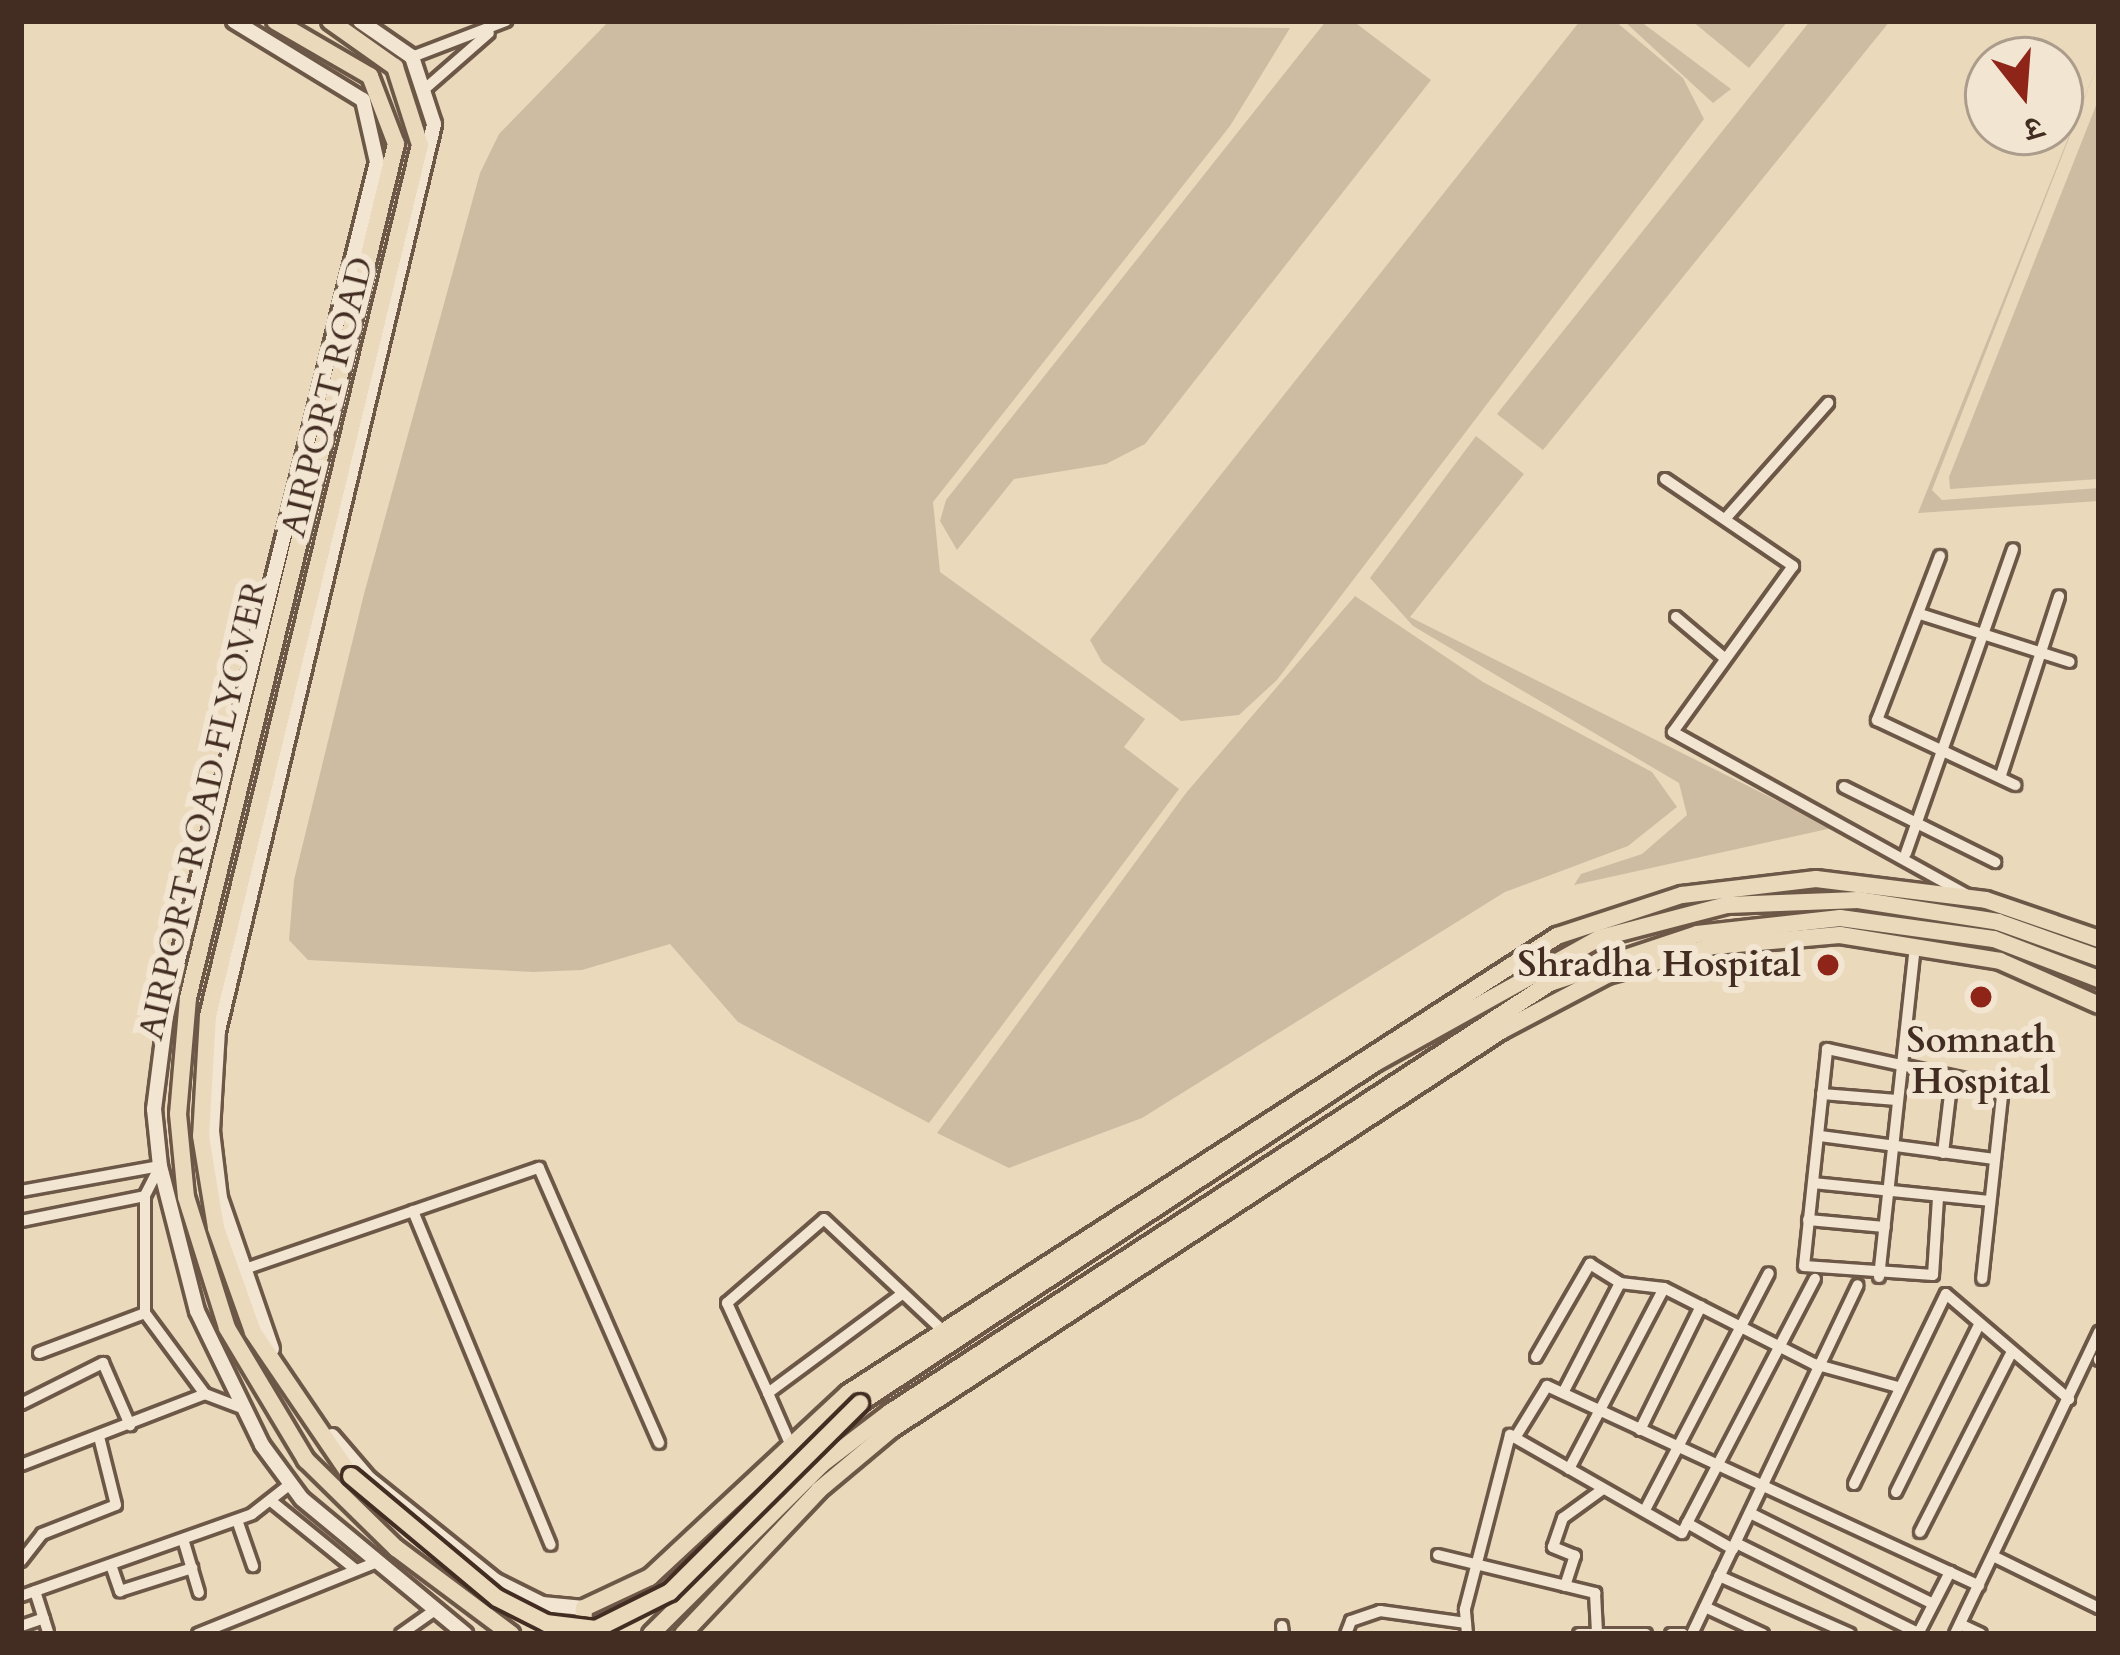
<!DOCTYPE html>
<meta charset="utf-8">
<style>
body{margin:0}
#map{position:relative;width:2120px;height:1655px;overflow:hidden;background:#ebd9bc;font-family:Cardo,"Noto Serif Devanagari",serif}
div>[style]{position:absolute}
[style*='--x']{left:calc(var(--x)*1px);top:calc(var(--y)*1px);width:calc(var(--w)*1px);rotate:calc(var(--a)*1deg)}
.green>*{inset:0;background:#cebca2}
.roads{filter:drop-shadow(3px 0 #6d5848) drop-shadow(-3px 0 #6d5848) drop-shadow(0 3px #6d5848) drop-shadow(0 -3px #6d5848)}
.minor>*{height:10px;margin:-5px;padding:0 5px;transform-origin:5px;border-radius:5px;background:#f2e6d3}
.tertiary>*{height:14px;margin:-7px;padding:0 7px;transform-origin:7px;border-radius:7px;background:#f2e6d3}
.primary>*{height:16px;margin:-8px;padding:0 8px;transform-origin:8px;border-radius:8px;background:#ebd9bc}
.bridges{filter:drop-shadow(3px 0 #432d22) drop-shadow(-3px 0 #432d22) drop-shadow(0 3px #432d22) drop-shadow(0 -3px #432d22)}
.primary-bridge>*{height:16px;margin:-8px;padding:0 8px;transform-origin:8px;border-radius:8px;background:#ebd9bc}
.dots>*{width:33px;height:33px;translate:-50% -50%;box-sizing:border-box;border:6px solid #f2e6d3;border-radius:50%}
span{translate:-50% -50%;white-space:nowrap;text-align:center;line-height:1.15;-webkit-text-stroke:12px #f2e6d3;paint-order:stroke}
.street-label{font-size:36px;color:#432d22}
.poi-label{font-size:36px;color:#432d22;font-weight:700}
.right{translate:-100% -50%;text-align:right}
.frame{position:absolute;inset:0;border:24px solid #432d22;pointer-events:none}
.north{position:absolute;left:1964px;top:36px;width:120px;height:120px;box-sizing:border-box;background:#f2e6d3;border:3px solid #ac9c8c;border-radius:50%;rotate:163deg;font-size:33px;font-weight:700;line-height:48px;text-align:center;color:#432d22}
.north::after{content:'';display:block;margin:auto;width:42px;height:54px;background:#8f2418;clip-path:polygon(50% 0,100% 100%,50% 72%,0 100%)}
</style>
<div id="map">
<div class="green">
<div style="clip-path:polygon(609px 21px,1290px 28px,1230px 126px,933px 502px,940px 572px,1145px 719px,1124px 747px,1179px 789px,929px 1123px,738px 1022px,670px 944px,582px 970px,533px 972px,308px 960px,289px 940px,294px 880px,364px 594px,480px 173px,499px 134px)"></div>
<div style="clip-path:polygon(1326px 21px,1353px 21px,1431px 80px,1145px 444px,1106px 464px,1014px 479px,957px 550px,940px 521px,946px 500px)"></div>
<div style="clip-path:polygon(1580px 21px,1615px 21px,1683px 78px,1704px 119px,1277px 680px,1239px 715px,1181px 721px,1102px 662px,1090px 640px)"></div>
<div style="clip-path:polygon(1624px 21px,1640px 21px,1731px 89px,1713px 103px)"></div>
<div style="clip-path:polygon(1692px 21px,1788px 21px,1749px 68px)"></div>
<div style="clip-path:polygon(1810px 21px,1890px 21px,1543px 450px,1497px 414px)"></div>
<div style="clip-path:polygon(2099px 61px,1932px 490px,1942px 500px,2099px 488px,2099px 501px,1918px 513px)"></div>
<div style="clip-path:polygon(2099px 98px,2099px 479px,1950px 489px,1949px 477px)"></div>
<div style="clip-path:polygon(1476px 436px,1524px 474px,1410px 617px,1832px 828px,1574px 885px,1581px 874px,1642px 854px,1687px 815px,1679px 783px,1413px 626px,1370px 578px)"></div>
<div style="clip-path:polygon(1355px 596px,1483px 682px,1652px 772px,1677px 807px,1628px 846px,1505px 892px,1142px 1118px,1009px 1168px,937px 1133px,1186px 793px)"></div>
</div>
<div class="roads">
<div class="minor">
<div style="--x:412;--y:57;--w:101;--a:-21"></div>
<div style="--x:427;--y:87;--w:82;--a:-41.1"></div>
<div style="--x:1665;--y:479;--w:155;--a:34.2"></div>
<div style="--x:1793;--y:566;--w:205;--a:125.9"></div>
<div style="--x:1673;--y:732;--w:341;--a:29"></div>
<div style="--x:1726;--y:518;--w:154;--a:-48.4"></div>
<div style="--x:1940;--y:556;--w:176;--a:111"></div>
<div style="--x:1877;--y:720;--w:153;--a:25.2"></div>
<div style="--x:1920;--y:614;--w:157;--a:17.7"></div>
<div style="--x:1676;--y:617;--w:60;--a:40.3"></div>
<div style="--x:2001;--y:775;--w:188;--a:-72"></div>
<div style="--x:1844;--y:787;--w:169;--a:26.4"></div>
<div style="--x:1906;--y:853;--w:322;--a:-70.6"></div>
<div style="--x:1822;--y:1094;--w:75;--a:4.6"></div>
<div style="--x:1820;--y:1136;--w:176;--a:7.5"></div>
<div style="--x:1943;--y:1153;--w:76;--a:-83.2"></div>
<div style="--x:160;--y:1166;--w:34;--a:117"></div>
<div style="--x:145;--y:1196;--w:117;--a:90"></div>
<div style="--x:145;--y:1313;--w:101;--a:53.5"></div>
<div style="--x:205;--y:1394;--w:36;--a:21"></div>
<div style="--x:1813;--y:1183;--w:177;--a:5.8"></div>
<div style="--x:21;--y:1191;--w:141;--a:-10.2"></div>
<div style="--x:1938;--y:1198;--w:77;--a:93.7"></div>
<div style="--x:1933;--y:1275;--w:129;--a:-176"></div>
<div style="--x:1804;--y:1266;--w:218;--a:-83.9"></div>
<div style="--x:1827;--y:1049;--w:180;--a:12.2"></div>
<div style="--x:2003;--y:1087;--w:193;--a:96.2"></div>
<div style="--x:413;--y:1211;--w:361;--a:67.6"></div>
<div style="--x:1808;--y:1220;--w:77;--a:5.2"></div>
<div style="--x:21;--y:1221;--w:126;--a:-11.4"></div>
<div style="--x:242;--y:1270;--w:314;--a:-19"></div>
<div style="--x:539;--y:1168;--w:300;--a:66.4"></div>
<div style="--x:1879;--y:1277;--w:333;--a:-83.8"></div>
<div style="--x:39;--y:1353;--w:113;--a:-20.7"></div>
<div style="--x:1536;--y:1357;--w:108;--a:-59.9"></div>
<div style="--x:1590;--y:1264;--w:36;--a:32"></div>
<div style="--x:1620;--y:1283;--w:44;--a:6.5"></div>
<div style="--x:1664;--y:1288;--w:168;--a:26.9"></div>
<div style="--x:1814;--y:1364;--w:87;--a:15.3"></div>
<div style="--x:2099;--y:1359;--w:1;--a:90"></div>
<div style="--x:768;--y:1393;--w:99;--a:-114.5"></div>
<div style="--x:727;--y:1303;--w:128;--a:-40.9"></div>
<div style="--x:824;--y:1219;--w:162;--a:43.2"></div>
<div style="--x:1563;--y:1393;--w:124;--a:-62.6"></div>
<div style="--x:21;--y:1404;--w:92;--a:-26.6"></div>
<div style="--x:103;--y:1363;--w:68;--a:66.5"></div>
<div style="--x:1640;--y:1430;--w:138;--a:-63.8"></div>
<div style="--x:1515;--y:1438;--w:61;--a:-58.4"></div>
<div style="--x:1547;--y:1386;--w:476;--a:24.8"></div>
<div style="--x:788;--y:1439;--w:50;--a:-113.5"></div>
<div style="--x:768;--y:1393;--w:167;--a:-36.5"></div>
<div style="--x:21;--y:1465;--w:197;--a:-21.1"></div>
<div style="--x:1569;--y:1469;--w:204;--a:-62.3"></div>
<div style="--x:1854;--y:1484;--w:211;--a:-64.2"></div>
<div style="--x:1946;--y:1294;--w:162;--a:40.5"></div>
<div style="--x:1896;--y:1492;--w:186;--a:-63.6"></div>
<div style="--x:271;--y:1501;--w:109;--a:39.1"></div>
<div style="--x:1645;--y:1510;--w:267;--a:-62.4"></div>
<div style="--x:1750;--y:1513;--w:204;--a:26.4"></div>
<div style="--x:237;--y:1520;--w:49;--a:70.8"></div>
<div style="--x:1687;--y:1523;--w:53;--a:29.5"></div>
<div style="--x:1920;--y:1532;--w:199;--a:-63"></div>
<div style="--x:183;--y:1539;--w:56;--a:73.5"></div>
<div style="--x:1736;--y:1543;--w:203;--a:26.3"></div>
<div style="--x:1438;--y:1555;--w:162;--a:13.6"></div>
<div style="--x:1595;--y:1593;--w:40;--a:87.1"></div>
<div style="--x:1993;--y:1556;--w:118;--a:26.1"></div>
<div style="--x:21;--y:1561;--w:34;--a:-52"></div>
<div style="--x:42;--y:1534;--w:79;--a:-21.4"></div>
<div style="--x:116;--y:1505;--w:70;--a:-104"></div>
<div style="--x:111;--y:1565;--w:28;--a:71"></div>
<div style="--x:120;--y:1591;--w:76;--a:-17.7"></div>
<div style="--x:1719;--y:1576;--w:143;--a:23.9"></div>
<div style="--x:1565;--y:1586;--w:32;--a:-72"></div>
<div style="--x:1575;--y:1556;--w:24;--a:-158"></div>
<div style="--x:1553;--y:1547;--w:31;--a:-71"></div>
<div style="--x:1563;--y:1518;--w:49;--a:-35.9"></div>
<div style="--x:35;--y:1591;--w:43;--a:72.4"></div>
<div style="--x:21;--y:1596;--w:245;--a:-19.5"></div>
<div style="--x:252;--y:1514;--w:47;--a:-38.1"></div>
<div style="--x:1705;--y:1607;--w:64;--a:25"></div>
<div style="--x:1960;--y:1624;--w:23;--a:25"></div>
<div style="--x:21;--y:1626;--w:24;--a:-19"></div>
<div style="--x:1282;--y:1626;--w:8;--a:83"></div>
<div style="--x:198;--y:1634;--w:191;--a:-21.9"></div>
<div style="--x:401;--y:1634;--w:42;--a:-35.2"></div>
<div style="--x:1346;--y:1634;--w:14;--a:-69"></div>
<div style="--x:1351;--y:1621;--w:31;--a:-19"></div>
<div style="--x:1380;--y:1611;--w:87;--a:7.9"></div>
<div style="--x:1467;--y:1634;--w:25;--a:-95"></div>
<div style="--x:1465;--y:1609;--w:180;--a:-75.5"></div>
<div style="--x:1510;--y:1435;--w:198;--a:29.7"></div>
<div style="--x:1682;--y:1533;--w:287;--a:-62.4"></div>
<div style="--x:1579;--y:1634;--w:67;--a:0"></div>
<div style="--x:1671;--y:1634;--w:12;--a:0"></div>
<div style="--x:1692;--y:1634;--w:386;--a:-64.6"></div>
<div style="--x:1918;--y:1634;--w:70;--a:-62.7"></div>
<div style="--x:1955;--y:1634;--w:335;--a:-64.5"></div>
</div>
<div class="tertiary">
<div style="--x:234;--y:21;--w:151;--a:31.5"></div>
<div style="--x:363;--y:100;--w:64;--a:77.3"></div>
<div style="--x:377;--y:162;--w:864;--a:104"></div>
<div style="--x:168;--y:1000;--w:110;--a:97.3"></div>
<div style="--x:154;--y:1109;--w:57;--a:84"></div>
<div style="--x:160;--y:1166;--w:150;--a:75.7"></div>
<div style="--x:197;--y:1311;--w:149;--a:64.1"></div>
<div style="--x:262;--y:1445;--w:67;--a:53.5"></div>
<div style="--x:302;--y:1499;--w:212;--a:39.6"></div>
<div style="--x:272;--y:1349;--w:160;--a:-109"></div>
<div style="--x:220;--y:1198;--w:67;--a:-96.8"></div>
<div style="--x:212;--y:1131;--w:100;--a:-86.6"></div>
<div style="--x:218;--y:1031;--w:932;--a:-76.6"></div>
<div style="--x:434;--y:124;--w:71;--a:-108.2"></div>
<div style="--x:412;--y:57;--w:63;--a:-145.3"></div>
<div style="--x:332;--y:1436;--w:57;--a:49.3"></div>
<div style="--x:369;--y:1479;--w:163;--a:38.8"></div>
<div style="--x:496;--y:1581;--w:51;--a:26.6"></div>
<div style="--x:542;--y:1604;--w:42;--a:5.4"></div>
</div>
<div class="primary">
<div style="--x:275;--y:21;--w:110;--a:30.1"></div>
<div style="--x:370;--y:76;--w:73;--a:69.1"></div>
<div style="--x:396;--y:144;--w:879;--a:103.69"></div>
<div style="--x:188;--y:998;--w:116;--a:94.9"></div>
<div style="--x:178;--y:1114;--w:83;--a:84.5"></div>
<div style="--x:186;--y:1197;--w:137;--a:72.6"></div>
<div style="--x:227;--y:1328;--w:154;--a:59.1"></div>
<div style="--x:306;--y:1460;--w:126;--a:44.4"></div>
<div style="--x:396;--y:1548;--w:144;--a:36.8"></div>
<div style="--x:330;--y:21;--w:80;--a:35.3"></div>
<div style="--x:395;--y:67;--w:82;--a:72.2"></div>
<div style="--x:420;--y:145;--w:896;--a:103.68"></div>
<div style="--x:208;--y:1016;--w:120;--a:93.3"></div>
<div style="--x:201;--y:1136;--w:93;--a:80.7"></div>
<div style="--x:216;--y:1228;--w:110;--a:70.4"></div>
<div style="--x:253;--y:1332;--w:174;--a:55.8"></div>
<div style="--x:860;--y:1403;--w:617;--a:-33.43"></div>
<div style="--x:1375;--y:1063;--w:257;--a:-29.1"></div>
<div style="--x:1600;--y:938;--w:131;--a:-14.6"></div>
<div style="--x:1727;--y:905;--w:131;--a:-2.2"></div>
<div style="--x:1858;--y:900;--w:142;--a:8.9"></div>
<div style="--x:1998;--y:922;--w:107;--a:19.6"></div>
<div style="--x:583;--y:1634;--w:26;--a:-88"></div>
<div style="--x:584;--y:1608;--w:73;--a:-25.2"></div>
<div style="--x:650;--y:1577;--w:270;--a:-42.9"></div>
<div style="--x:848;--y:1393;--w:844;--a:-32.8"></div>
<div style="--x:1557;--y:936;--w:132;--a:-18.2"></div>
<div style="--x:1682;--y:895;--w:135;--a:-6.8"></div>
<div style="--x:1816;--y:879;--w:171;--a:7"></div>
<div style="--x:1986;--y:900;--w:120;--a:19"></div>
<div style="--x:651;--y:1634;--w:241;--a:-44.8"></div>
<div style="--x:822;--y:1464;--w:84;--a:-37.3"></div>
<div style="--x:889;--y:1413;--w:789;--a:-33.05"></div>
<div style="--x:1550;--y:983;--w:155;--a:-18.4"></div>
<div style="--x:1697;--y:934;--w:144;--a:-6.4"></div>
<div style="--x:1840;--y:918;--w:155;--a:7.8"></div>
<div style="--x:1994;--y:939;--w:112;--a:20.9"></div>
<div style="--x:683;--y:1634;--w:198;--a:-46.6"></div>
<div style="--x:819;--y:1490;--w:95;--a:-39.9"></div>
<div style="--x:892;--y:1429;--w:728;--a:-33.17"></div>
<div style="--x:1501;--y:1031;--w:120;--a:-27.8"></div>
<div style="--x:1607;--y:975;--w:111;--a:-15.2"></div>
<div style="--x:1714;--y:946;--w:126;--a:-5"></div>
<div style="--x:1840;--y:935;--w:162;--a:9.2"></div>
<div style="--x:2000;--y:961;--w:108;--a:24"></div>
</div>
</div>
<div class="bridges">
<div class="primary-bridge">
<div style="--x:351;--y:1476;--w:190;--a:39.9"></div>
<div style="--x:497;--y:1598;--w:55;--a:27"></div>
<div style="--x:546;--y:1623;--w:50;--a:6.8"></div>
<div style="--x:596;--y:1629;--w:83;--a:-26.6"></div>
<div style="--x:670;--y:1592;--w:268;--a:-44.8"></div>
</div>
</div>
<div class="dots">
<div style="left:1828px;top:965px;background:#8f2418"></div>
<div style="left:1981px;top:997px;background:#8f2418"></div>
</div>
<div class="street-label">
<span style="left:327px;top:397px;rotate:-76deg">AIRPORT ROAD</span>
<span style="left:203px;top:810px;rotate:-77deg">AIRPORT ROAD FLYOVER</span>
</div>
<div class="poi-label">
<span class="right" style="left:1801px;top:965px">Shradha Hospital</span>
<span style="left:1981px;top:1061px">Somnath<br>Hospital</span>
</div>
<div class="frame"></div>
<div class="north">उ</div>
</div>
